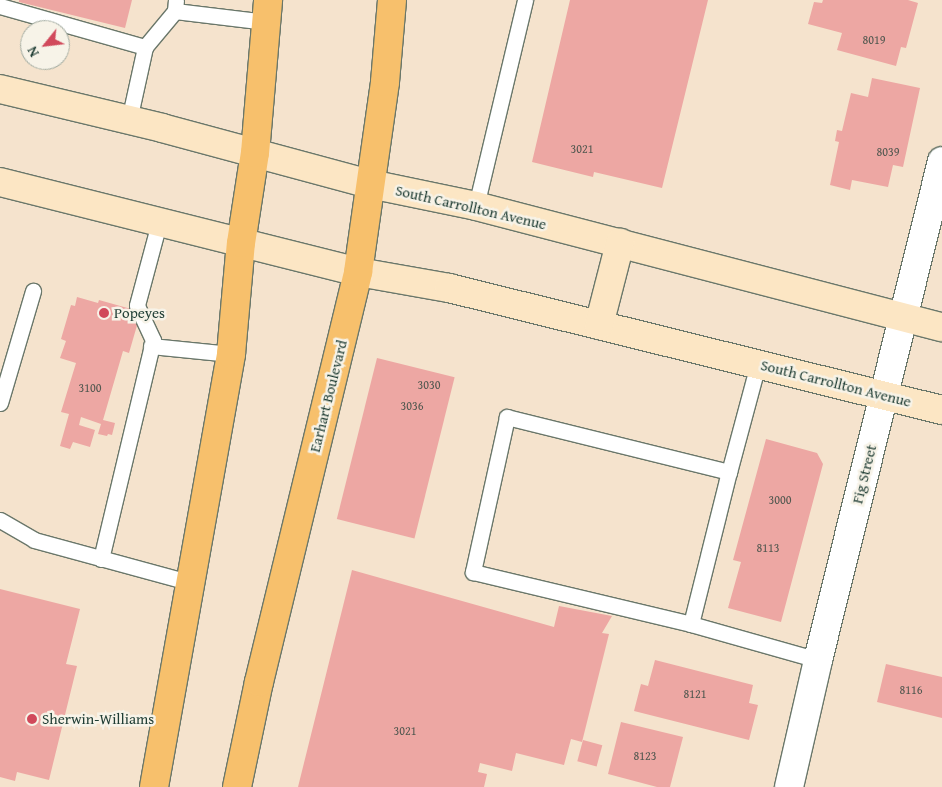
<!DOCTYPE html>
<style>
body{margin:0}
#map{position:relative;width:942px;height:787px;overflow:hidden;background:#f5e3cd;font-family:"Gentium Book Plus",serif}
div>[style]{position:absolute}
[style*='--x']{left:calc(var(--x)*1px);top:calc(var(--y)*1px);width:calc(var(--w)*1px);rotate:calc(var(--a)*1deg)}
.building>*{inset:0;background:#eda7a3;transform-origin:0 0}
.roads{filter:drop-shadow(1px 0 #6a776a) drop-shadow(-1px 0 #6a776a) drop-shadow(0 1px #6a776a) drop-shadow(0 -1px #6a776a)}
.service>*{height:15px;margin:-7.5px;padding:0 7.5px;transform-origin:7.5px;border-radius:7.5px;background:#fff}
.minor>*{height:28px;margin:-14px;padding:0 14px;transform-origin:14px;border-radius:14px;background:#fff}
.secondary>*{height:28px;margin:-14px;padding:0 14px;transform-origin:14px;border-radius:14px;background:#fce6c4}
.primary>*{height:28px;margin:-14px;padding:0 14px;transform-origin:14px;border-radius:14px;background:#f7c06c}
.dots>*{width:14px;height:14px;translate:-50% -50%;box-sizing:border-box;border:2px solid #f7f3e8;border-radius:50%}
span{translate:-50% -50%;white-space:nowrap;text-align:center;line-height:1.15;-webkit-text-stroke:5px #f7f3e8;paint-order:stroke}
.number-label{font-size:12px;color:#525850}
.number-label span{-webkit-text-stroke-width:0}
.street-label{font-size:15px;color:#1f3d34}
.poi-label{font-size:15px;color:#1f3d34}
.left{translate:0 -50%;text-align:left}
.north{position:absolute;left:20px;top:20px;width:50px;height:50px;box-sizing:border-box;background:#f7f3e8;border:1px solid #a1aaa0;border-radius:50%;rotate:241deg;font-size:14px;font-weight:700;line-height:20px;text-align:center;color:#1f3d34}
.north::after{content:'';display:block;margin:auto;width:18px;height:22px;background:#d1495b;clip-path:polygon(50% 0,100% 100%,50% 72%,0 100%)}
</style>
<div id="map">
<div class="building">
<div style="clip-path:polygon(19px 0,132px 0,125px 28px,19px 2px)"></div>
<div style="clip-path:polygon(570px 0,708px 0,662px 188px,594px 172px,593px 177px,532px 162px)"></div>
<div style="clip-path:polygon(823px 0,908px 0,918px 3px,906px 48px,901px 47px,896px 66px,837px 50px,842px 33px,808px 24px,814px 2px,822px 3px)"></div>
<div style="clip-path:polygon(872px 78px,920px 88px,903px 167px,893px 165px,888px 187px,852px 180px,850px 190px,830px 185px,839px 142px,835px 141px,837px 130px,842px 131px,851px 93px,868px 97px)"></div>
<div style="clip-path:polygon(77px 297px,98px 303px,99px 300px,131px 309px,129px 312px,135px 314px,133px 321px,138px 322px,129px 353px,123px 351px,103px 420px,115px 423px,112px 435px,108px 434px,107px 436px,98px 434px,101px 424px,81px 417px,79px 425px,95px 430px,90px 447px,73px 442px,70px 449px,60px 446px,69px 414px,61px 412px,76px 363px,60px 358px,66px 341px,61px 339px,71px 305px,75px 306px)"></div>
<div style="left:377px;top:358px;width:80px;height:166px;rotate:14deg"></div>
<div style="clip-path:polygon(766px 439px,817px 453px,823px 464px,781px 622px,728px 608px,741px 562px,733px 560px)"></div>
<div style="clip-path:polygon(352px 570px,554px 627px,559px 606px,612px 616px,602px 633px,609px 634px,582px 742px,571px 739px,564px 765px,516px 753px,512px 771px,480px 763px,478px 772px,487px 774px,484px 787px,298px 787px)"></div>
<div style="clip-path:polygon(0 589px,80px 609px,66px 664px,77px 666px,49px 780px,17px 772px,15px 781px,0 777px)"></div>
<div style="clip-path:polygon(655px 660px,753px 685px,749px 703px,758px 705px,749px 740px,634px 711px,641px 684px,648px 686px)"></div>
<div style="clip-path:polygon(886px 664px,942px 677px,942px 718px,877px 702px)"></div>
<div style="clip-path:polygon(621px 722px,683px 737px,670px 787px,657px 787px,608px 774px)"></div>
<div style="left:583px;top:740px;width:20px;height:22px;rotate:15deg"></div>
</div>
<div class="roads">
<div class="service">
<div style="--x:0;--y:6;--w:151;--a:15.8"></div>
<div style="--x:175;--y:11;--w:92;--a:6.9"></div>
<div style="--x:129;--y:120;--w:75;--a:-77.6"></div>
<div style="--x:145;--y:47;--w:47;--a:-50.2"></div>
<div style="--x:175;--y:11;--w:11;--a:-85"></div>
<div style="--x:476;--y:206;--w:212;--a:-76.6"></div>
<div style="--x:151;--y:346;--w:80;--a:5.7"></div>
<div style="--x:758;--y:364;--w:112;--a:105"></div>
<div style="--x:729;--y:472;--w:229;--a:-166.1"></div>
<div style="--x:507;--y:417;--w:159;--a:102.4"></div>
<div style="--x:473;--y:572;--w:224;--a:13.4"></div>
<div style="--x:691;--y:624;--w:132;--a:15.8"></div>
<div style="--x:0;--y:403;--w:117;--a:-73.6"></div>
<div style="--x:0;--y:520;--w:39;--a:30"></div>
<div style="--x:34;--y:540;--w:161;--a:15.2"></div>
<div style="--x:101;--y:559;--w:225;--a:-76.6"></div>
<div style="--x:153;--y:340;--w:38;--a:-115"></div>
<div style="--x:137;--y:305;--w:85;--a:-75"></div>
<div style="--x:691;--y:624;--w:157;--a:-76"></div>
</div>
<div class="minor">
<div style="--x:789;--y:787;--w:130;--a:-77.1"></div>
<div style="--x:818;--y:660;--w:514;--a:-76.04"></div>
</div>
<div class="secondary">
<div style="--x:0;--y:89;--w:167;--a:13.5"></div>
<div style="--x:162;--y:128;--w:215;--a:15.1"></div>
<div style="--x:370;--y:184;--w:108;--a:11.7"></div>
<div style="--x:476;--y:206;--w:481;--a:14.6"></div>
<div style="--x:0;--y:182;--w:369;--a:14.1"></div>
<div style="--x:358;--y:272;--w:92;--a:10"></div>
<div style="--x:449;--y:288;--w:508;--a:13.9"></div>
<div style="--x:599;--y:325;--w:85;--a:-75.6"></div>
</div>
<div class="primary">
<div style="--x:154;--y:787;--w:440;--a:-79.9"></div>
<div style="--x:231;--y:354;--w:111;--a:-84.9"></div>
<div style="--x:241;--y:243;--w:91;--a:-81.2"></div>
<div style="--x:255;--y:153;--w:154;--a:-85.1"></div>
<div style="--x:237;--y:787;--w:107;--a:-78.2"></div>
<div style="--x:259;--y:682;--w:422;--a:-76.4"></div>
<div style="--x:358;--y:272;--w:192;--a:-81.9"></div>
<div style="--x:385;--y:82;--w:82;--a:-85.1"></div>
</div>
</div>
<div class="dots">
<div style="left:104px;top:313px;background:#d1495b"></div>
<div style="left:32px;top:719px;background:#d1495b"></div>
</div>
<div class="number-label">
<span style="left:874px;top:40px">8019</span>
<span style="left:582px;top:149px">3021</span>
<span style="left:888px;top:152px">8039</span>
<span style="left:429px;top:385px">3030</span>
<span style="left:90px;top:388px">3100</span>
<span style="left:412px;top:406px">3036</span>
<span style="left:780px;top:500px">3000</span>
<span style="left:768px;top:548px">8113</span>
<span style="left:911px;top:690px">8116</span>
<span style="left:695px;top:694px">8121</span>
<span style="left:405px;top:731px">3021</span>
<span style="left:645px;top:756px">8123</span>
</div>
<div class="street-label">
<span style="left:471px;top:207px;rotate:13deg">South Carrollton Avenue</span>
<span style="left:836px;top:383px;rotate:14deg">South Carrollton Avenue</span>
<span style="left:328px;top:396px;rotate:-76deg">Earhart Boulevard</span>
<span style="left:864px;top:474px;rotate:-76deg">Fig Street</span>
</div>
<div class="poi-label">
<span class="left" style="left:114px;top:313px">Popeyes</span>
<span class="left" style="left:42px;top:719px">Sherwin-Williams</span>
</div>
<div class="north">N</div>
</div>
